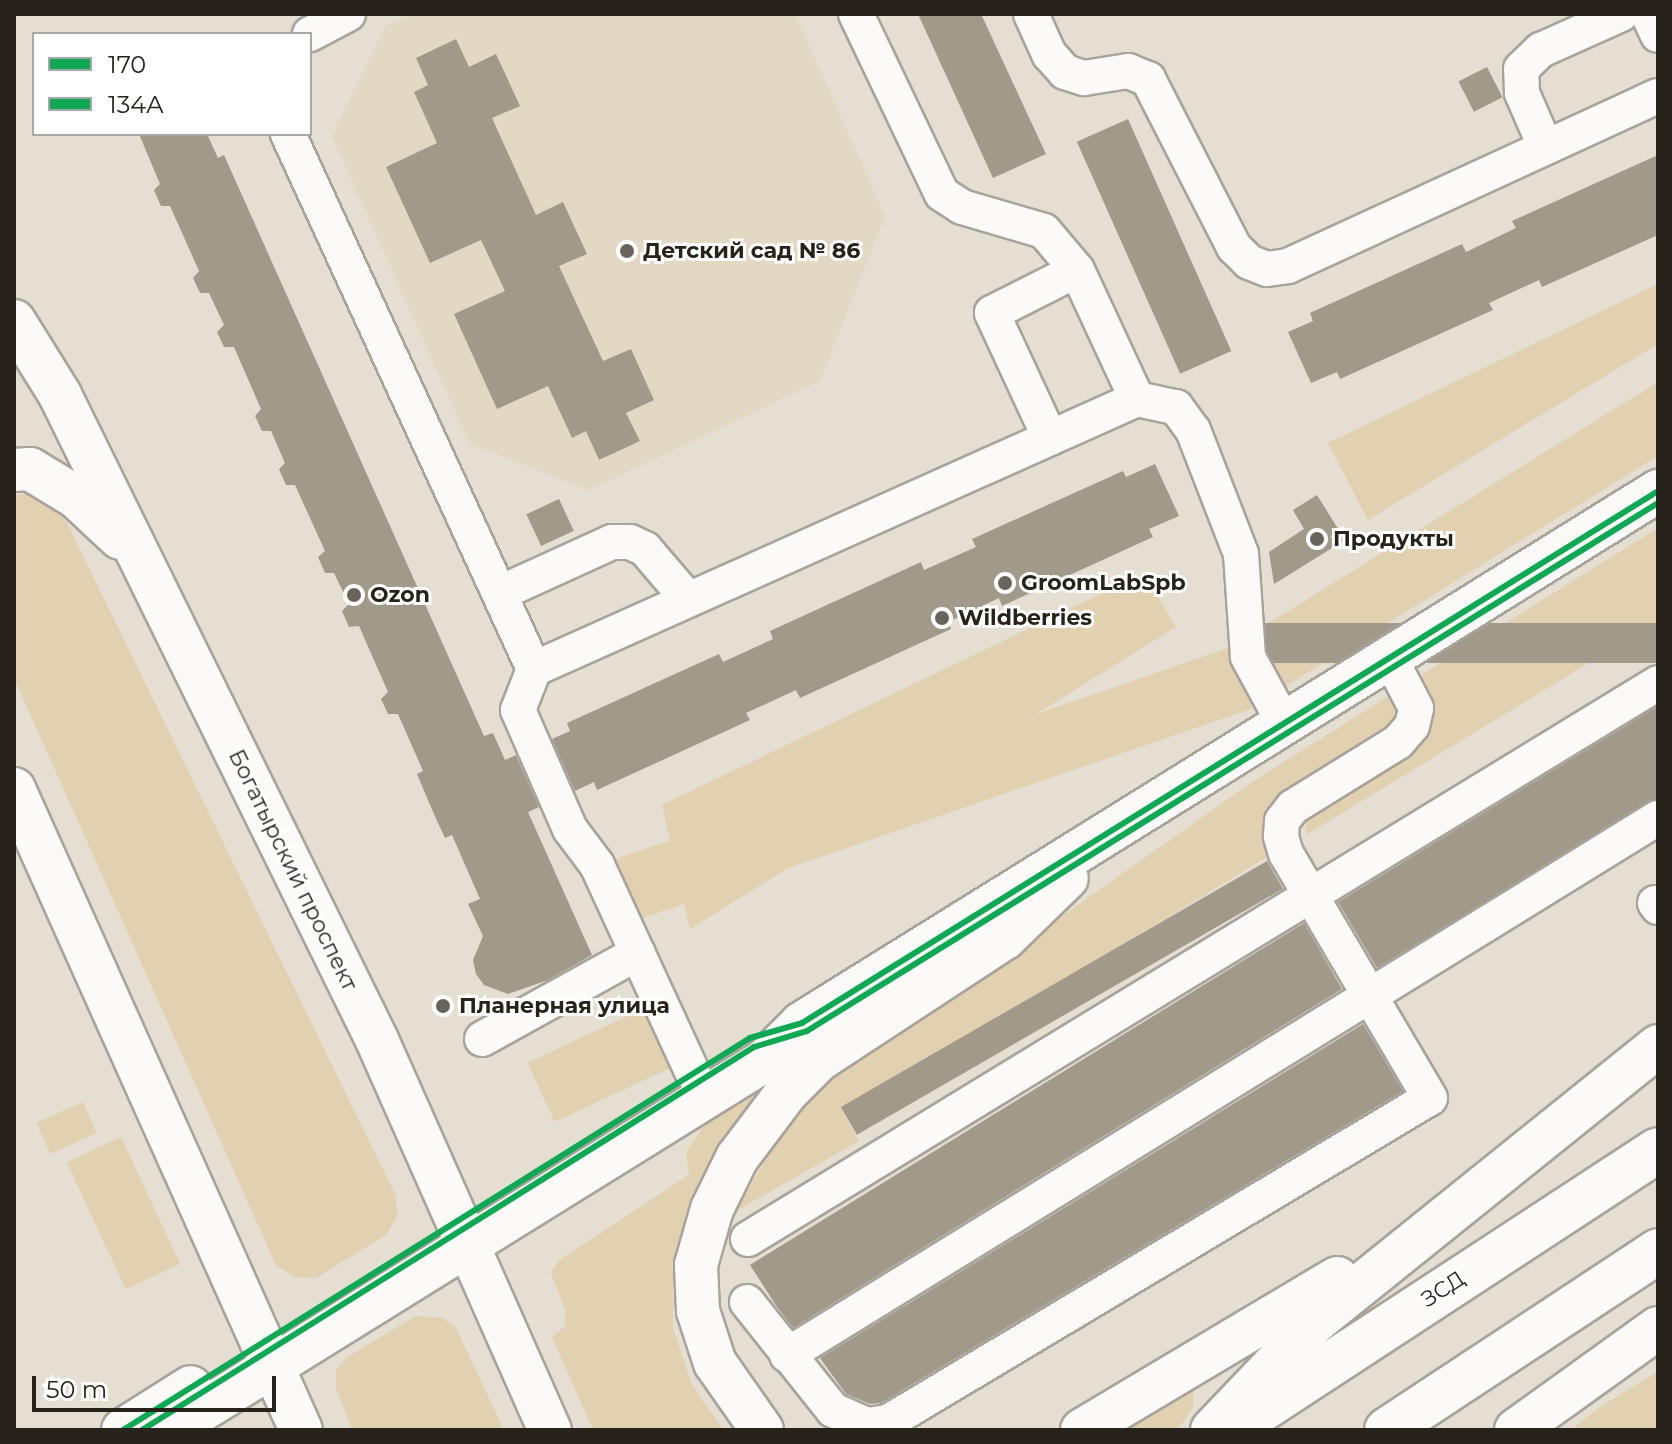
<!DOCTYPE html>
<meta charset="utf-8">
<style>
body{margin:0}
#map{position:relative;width:1672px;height:1444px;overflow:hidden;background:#e4ded3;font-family:Montserrat,sans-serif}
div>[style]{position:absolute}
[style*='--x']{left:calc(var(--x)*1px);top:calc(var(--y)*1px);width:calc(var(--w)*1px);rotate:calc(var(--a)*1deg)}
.built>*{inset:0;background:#e3d8c4}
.green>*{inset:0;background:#e2d1b0;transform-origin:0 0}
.building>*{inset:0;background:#a19989;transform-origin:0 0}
.roads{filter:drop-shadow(2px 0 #a8a39b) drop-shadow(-2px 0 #a8a39b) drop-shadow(0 2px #a8a39b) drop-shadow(0 -2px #a8a39b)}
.minor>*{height:34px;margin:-17px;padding:0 17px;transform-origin:17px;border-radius:17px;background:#fbfaf8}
.major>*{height:42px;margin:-21px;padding:0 21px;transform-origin:21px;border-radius:21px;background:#fbfaf8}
.highway>*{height:44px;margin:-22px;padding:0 22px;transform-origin:22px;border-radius:22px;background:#fbfaf8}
.bus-1>*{height:6px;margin:-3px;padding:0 3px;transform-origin:3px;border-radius:3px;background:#10a855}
.bus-2>*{height:6px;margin:-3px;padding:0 3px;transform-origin:3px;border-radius:3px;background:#10a855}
.dots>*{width:22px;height:22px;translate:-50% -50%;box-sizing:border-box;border:4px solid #fff;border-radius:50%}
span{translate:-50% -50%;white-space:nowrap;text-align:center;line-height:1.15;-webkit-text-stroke:6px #fff;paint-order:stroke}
.poi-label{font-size:22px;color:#27231b;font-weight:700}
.left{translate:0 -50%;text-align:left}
.street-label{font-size:22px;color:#27231b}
.frame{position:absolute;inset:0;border:16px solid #27231b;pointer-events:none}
.legend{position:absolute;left:32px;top:32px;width:280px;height:104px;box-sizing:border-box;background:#fff;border:2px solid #a9a7a4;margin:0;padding:10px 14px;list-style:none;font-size:24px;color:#27231b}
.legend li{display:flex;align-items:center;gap:16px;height:40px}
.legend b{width:40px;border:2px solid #a9a7a4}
.scale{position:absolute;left:32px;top:1376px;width:244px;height:36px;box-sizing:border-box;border:4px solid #27231b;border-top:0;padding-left:10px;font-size:24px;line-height:28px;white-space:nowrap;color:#27231b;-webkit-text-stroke:6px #fff;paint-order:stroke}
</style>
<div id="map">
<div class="built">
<div style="clip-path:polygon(411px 14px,795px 14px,885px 216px,820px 381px,589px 490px,470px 444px,332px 136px,386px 26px)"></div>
</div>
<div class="green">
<div style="clip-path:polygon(1658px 284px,1658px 344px,1368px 520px,1328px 443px)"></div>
<div style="clip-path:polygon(1658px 382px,1658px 456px,1286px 686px,1269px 670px,1258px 652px,1259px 629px)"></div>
<div style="clip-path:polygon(26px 494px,49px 502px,67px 523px,396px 1196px,397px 1216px,386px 1235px,316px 1278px,295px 1277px,276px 1265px,14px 678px,14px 495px)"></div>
<div style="clip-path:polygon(1658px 528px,1658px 621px,1306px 835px,1307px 814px,1409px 750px,1423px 674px)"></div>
<div style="clip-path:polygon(1144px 573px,1176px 627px,690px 929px,662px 805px)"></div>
<div style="left:1231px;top:647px;width:65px;height:657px;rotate:71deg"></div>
<div style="clip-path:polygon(1392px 694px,1402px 720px,1270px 811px,1262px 841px,1269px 856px,844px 1114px,859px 1141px,736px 1211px,780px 1134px,835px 1076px,1252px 782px)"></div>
<div style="left:647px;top:1007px;width:65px;height:132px;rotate:65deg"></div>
<div style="clip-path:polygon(767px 1080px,692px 1197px,674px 1260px,673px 1328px,692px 1385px,724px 1430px,593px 1430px,552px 1337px,565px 1326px,565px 1309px,551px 1273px,559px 1260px,689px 1175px,686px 1152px,708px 1120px)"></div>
<div style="left:83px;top:1102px;width:34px;height:51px;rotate:66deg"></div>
<div style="left:121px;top:1137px;width:140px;height:60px;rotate:65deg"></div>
<div style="clip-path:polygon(416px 1316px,444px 1318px,456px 1328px,504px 1430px,352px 1430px,336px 1388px,336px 1370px,347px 1357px)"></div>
<div style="clip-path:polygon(1658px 1371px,1658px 1430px,1570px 1430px,1603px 1405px)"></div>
<div style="clip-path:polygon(1193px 1385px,1193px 1407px,1178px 1430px,1120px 1430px)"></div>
</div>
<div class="building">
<div style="clip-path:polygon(918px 14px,981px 14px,1046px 154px,993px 178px)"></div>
<div style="clip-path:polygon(456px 39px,469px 67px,496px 54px,520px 106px,492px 118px,536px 215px,563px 202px,587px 254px,559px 266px,603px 361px,631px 349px,654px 400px,626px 413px,640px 441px,599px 460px,586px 431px,572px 438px,548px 386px,497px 409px,454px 314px,505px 291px,481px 240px,430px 263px,386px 167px,437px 143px,414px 92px,428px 85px,416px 58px)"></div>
<div style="left:1487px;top:67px;width:34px;height:32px;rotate:63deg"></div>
<div style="left:1128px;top:119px;width:254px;height:56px;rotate:66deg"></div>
<div style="clip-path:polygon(139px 134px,207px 134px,218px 158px,224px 155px,484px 736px,493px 733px,505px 760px,516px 755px,539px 807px,528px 812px,592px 955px,548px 980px,508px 994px,484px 985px,476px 974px,473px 960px,483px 936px,468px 904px,480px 899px,452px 835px,445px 838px,433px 812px,417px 774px,423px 771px,398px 714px,388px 714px,381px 699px,388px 692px,359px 626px,349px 627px,342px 611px,349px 604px,334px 573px,325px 573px,318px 557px,325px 551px,295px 485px,286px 485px,279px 469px,285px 463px,271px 431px,262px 431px,255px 416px,261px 409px,234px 347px,224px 347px,217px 332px,224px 325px,209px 293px,200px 293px,193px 278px,199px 271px,170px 206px,161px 206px,154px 190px,160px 184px)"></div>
<div style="clip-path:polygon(1658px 155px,1658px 235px,1542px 287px,1539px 280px,1489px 303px,1493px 310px,1340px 379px,1337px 372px,1311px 383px,1288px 332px,1313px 321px,1310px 313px,1462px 244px,1466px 252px,1516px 228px,1512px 221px)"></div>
<div style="clip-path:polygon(1155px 464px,1179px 516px,1149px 529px,1153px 537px,1002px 606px,999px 598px,948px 622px,951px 629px,800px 698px,796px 690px,746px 713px,750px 720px,597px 790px,594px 782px,575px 791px,552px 739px,570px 731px,567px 723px,719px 654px,723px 662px,773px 639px,770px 631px,921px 562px,924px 570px,976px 547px,972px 539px,1123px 471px,1126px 477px)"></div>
<div style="clip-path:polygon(1317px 495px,1345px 540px,1274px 584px,1269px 552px,1304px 529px,1293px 510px)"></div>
<div style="left:559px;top:499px;width:35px;height:36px;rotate:65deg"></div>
<div style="left:1658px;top:623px;width:40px;height:416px;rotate:90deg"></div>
<div style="clip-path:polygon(1658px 706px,1658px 798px,1377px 968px,1338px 902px)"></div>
<div style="left:1267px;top:861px;width:32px;height:492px;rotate:60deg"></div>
<div style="clip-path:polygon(1304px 923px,1342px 989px,793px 1328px,777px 1307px,750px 1265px)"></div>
<div style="clip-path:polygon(1363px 1024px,1403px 1091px,881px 1403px,870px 1404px,846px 1394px,820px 1358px)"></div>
</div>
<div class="roads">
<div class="minor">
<div style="--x:856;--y:14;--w:199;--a:64.5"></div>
<div style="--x:942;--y:194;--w:24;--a:33"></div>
<div style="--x:962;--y:207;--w:85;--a:16.3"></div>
<div style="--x:1044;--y:231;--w:51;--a:49.8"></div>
<div style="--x:1077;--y:270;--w:142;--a:65.1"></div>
<div style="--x:1137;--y:399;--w:40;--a:12"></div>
<div style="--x:1176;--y:407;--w:29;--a:54"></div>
<div style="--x:1193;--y:430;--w:133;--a:68.8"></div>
<div style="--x:1241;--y:554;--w:103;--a:86.1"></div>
<div style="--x:1248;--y:657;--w:75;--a:61.4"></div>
<div style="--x:1031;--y:14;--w:44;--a:65.8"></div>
<div style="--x:1049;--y:54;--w:24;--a:48"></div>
<div style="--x:1065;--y:72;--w:20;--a:18"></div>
<div style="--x:1084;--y:78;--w:45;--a:-9"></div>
<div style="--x:1128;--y:71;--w:22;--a:22"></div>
<div style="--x:1148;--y:79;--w:189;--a:62.9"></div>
<div style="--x:1234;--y:247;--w:21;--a:45"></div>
<div style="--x:1249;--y:262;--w:19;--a:21"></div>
<div style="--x:1267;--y:269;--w:21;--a:-8"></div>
<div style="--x:1288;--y:266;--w:407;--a:-24.7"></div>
<div style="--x:1648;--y:14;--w:23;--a:65"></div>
<div style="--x:310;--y:34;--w:43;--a:-27.8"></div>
<div style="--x:288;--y:134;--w:589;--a:65.31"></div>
<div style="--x:534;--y:669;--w:661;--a:-24.12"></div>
<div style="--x:1545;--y:146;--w:58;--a:-113.5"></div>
<div style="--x:1522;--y:93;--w:24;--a:-92"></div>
<div style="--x:1521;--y:69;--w:28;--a:-44"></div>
<div style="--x:1541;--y:50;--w:88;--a:-24.2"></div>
<div style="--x:1050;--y:438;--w:138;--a:-114.9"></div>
<div style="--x:992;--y:313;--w:95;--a:-26.8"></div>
<div style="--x:500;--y:593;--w:123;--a:-24.5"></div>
<div style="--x:612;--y:542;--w:18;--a:0"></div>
<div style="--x:630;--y:542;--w:17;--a:25"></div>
<div style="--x:645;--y:549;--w:65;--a:49.4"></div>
<div style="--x:534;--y:669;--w:44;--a:111.3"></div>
<div style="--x:518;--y:710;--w:130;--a:66.4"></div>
<div style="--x:570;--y:829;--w:45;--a:53.1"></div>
<div style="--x:597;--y:865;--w:230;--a:65.3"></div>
<div style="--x:1655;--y:903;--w:5;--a:53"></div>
<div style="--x:482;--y:1039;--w:178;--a:-28.9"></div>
<div style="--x:748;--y:1239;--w:1066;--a:-31.42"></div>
<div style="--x:747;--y:1302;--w:138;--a:51.5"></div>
<div style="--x:833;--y:1410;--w:37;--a:24"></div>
<div style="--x:867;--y:1425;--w:21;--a:-8"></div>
<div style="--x:888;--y:1422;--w:631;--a:-30.87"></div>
<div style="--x:1430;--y:1098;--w:283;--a:-120.5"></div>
<div style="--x:1286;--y:854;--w:19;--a:-106"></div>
<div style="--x:1281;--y:836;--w:15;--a:-86"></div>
<div style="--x:1282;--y:821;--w:18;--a:-52"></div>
<div style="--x:1293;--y:807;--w:123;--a:-31.8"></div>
<div style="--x:1398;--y:742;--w:21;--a:-49"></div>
<div style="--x:1412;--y:726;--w:18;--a:-77"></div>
<div style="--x:1416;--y:708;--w:56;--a:-117.5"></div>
<div style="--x:787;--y:1355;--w:1023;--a:-31.66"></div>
</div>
<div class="major">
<div style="--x:14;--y:321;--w:87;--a:58.1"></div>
<div style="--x:60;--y:395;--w:719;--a:63.83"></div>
<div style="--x:377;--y:1040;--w:427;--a:66.1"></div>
<div style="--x:14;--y:470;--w:16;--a:-4"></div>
<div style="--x:30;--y:469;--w:54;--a:31.3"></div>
<div style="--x:76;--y:497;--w:60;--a:43"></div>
<div style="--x:14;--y:789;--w:702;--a:65.88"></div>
<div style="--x:123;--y:1430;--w:80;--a:-32.3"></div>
<div style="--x:170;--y:1430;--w:699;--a:-31.85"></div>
<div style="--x:764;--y:1061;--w:54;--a:-45"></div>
<div style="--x:802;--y:1023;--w:1008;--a:-31.86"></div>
<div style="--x:762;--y:1430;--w:82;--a:-125"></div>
<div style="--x:715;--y:1363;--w:55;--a:-108.1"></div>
<div style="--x:698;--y:1311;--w:46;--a:-92.5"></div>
<div style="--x:696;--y:1265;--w:58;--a:-74.1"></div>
<div style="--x:712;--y:1209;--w:57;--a:-63.9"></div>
<div style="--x:737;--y:1158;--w:81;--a:-53"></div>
<div style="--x:786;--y:1093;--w:47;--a:-45"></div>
<div style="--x:819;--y:1060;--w:222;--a:-33.3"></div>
<div style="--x:1005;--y:938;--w:86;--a:-44.1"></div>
<div style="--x:1082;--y:1430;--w:297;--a:-30.8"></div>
<div style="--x:1212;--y:1430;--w:149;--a:-46.4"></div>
<div style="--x:1315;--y:1322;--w:440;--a:-38.8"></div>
<div style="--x:1516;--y:1430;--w:175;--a:-35.7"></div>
</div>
<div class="highway">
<div style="--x:1230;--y:1430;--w:511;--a:-33.19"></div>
<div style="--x:1387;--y:1430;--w:325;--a:-33.4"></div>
</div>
</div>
<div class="bus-1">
<div style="--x:123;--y:1430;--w:739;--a:-32.01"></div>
<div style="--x:750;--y:1038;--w:54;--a:-16.1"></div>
<div style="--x:802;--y:1023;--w:1008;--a:-31.86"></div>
</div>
<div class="bus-2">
<div style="--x:142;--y:1430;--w:722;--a:-32.04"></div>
<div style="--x:754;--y:1047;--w:55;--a:-16.8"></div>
<div style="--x:807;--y:1031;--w:1001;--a:-31.82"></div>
</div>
<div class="dots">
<div style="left:627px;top:251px;background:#69645b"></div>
<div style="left:1317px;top:539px;background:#69645b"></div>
<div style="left:1005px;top:583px;background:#69645b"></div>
<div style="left:354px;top:595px;background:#69645b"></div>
<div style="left:942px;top:618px;background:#69645b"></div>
<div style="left:443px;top:1006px;background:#69645b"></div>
</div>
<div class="poi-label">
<span class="left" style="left:643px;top:251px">Детский сад № 86</span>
<span class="left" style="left:1333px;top:539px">Продукты</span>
<span class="left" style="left:1021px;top:583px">GroomLabSpb</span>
<span class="left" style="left:370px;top:595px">Ozon</span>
<span class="left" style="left:958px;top:618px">Wildberries</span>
<span class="left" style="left:459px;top:1006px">Планерная улица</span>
</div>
<div class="street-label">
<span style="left:293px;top:870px;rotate:64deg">Богатырский проспект</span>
<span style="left:1443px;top:1289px;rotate:-33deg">ЗСД</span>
</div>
<div class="frame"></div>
<ul class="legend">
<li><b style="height:10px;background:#10a855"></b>170</li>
<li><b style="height:10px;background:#10a855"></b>134А</li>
</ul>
<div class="scale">50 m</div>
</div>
